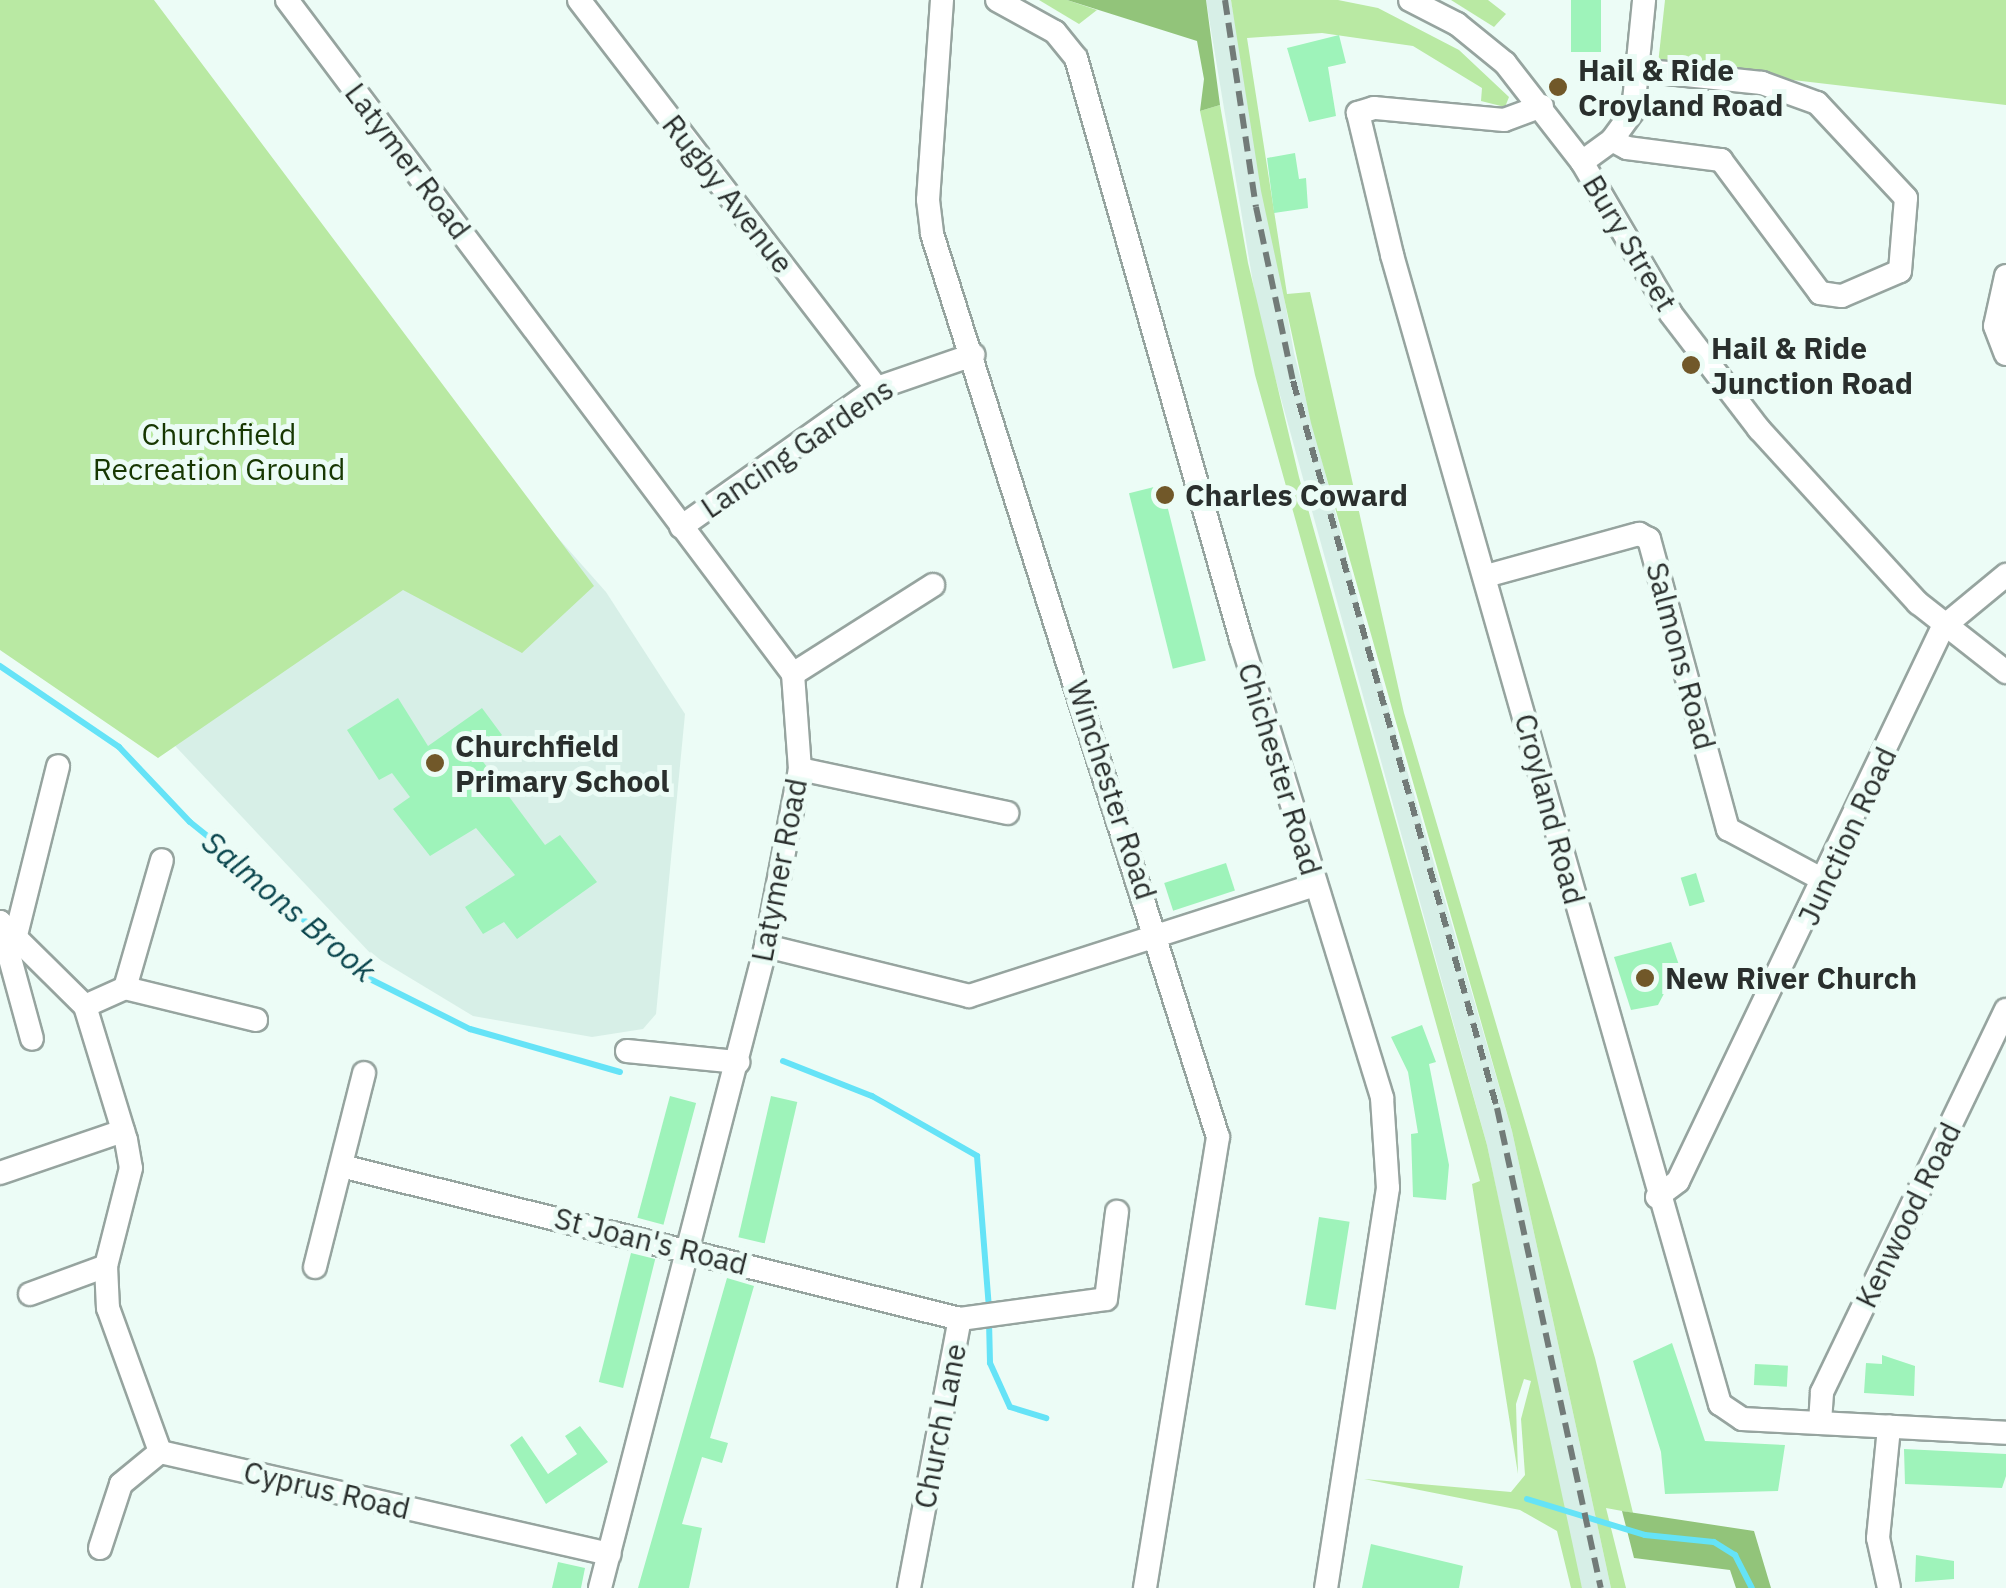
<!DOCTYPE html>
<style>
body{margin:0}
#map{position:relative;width:2006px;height:1588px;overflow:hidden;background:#ecfcf6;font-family:"IBM Plex Sans",sans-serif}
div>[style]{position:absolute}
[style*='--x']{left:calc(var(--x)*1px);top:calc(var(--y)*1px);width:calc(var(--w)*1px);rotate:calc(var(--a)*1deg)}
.built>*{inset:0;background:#d7efe7}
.green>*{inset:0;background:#b9e9a3}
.forest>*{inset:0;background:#92c47a}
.stream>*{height:6px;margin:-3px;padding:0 3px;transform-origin:3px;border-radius:3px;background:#65e3f7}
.building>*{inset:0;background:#9ef3ba;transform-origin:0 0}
.roads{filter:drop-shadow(2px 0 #96a49f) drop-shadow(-2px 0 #96a49f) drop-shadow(0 2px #96a49f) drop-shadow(0 -2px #96a49f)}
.minor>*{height:22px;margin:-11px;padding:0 11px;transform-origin:11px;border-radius:11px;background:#fff}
.rail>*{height:6px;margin-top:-3px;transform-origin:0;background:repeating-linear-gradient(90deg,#727b78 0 15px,transparent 0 23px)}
.dots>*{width:28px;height:28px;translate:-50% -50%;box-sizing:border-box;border:5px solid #ecfcf6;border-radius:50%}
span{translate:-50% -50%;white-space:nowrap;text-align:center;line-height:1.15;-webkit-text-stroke:10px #ecfcf6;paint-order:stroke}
.poi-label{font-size:30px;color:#2a2f2d;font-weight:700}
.left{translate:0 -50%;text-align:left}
.street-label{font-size:30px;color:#2a2f2d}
.park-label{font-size:30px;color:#173702}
.water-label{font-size:32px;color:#08444c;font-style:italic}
</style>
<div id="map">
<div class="built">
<div style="clip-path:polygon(1206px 0,1231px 0,1294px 353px,1363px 619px,1512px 1131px,1611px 1588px,1582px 1588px,1571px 1547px,1487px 1145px,1259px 319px)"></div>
<div style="clip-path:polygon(473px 442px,606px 592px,685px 714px,656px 1014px,643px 1029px,592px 1037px,473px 1016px,372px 955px,146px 715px)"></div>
</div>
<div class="green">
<div style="clip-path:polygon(0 0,154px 0,594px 586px,522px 653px,403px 590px,158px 758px,0 650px)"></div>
<div style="clip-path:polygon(1039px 0,1067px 0,1097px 10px,1079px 24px)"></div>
<div style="clip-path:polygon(1231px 0,1338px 0,1378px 8px,1459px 50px,1509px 97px,1505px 107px,1481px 101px,1482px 88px,1413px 46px,1322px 33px,1247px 38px,1287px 294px,1310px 292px,1404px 713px,1595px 1358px,1633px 1513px,1606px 1508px,1626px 1588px,1611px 1588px,1512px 1131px,1311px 423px,1261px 191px)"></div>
<div style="clip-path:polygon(1451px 0,1488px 0,1506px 14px,1494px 27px)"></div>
<div style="clip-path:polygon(1665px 0,2006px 0,2006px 105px,1658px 64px)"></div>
<div style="clip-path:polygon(1220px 105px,1248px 263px,1299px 477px,1487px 1145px,1582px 1588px,1571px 1588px,1557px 1531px,1520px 1510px,1364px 1479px,1511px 1492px,1525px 1475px,1521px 1419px,1531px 1381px,1524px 1379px,1516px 1404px,1518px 1474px,1472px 1184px,1480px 1181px,1255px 375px,1200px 111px)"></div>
</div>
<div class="forest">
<div style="clip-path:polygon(1067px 0,1206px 0,1220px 105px,1200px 111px,1204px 79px,1197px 41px)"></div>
<div style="clip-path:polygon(1622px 1511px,1754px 1531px,1771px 1588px,1736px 1588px,1730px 1570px,1634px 1558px)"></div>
</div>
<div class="stream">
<div style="--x:0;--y:666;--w:144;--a:34.2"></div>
<div style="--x:119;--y:747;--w:103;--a:46.6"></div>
<div style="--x:190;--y:822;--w:99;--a:38.8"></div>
<div style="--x:267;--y:884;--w:129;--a:44.1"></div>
<div style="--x:360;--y:974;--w:123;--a:26.6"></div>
<div style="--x:470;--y:1029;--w:156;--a:16"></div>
<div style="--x:783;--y:1061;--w:96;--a:21.5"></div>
<div style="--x:872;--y:1096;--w:121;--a:29.7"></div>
<div style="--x:977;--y:1156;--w:152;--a:85.5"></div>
<div style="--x:989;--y:1321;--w:42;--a:88.6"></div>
<div style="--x:990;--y:1363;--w:48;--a:65.6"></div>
<div style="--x:1010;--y:1407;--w:38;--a:17"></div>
<div style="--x:1527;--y:1499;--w:123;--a:17"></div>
<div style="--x:1645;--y:1535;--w:69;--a:5.8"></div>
<div style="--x:1714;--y:1542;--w:25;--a:32"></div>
<div style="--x:1735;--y:1555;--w:37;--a:63"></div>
</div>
<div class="building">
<div style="left:1571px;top:0;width:30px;height:52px"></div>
<div style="clip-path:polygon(1339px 35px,1346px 63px,1328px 67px,1336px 116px,1309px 122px,1287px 48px)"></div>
<div style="clip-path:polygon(1295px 153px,1299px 179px,1306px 178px,1308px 208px,1274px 213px,1267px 158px)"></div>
<div style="left:1162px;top:485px;width:181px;height:34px;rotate:76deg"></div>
<div style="clip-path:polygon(398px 698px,428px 746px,482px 708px,502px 735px,478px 755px,545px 845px,560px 835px,597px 882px,517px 939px,504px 922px,483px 934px,465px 907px,515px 875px,476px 828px,430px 856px,393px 809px,410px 797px,392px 773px,379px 780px,347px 730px)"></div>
<div style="left:1226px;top:863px;width:29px;height:65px;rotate:72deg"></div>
<div style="left:1696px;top:873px;width:30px;height:16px;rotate:73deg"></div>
<div style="clip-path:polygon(1671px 942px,1679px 965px,1658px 1005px,1631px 1010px,1614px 957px)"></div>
<div style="clip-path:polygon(1422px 1025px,1436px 1062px,1429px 1064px,1449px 1165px,1446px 1200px,1413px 1197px,1411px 1134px,1418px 1133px,1408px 1072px,1391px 1037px)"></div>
<div style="left:670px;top:1096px;width:27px;height:126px;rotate:15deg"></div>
<div style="left:771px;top:1096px;width:27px;height:145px;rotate:13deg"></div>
<div style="left:1319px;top:1217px;width:31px;height:89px;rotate:9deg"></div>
<div style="left:631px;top:1253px;width:25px;height:133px;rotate:14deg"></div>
<div style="clip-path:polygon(727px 1278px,754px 1286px,710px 1438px,728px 1443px,722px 1463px,702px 1457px,682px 1524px,702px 1528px,689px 1588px,638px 1588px)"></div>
<div style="clip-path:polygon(1672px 1343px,1705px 1441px,1785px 1445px,1778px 1491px,1665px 1494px,1661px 1452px,1633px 1361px)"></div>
<div style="clip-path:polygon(1882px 1355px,1915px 1366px,1914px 1396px,1864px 1393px,1866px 1363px,1882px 1364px)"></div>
<div style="left:1755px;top:1364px;width:33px;height:21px;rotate:3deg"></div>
<div style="clip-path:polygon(580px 1426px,608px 1462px,546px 1504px,510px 1445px,522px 1436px,548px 1474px,577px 1454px,565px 1436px)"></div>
<div style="clip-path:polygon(1904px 1449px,2006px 1454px,2006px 1476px,2002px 1488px,1905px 1484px)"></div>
<div style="clip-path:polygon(1371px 1544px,1463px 1566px,1459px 1588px,1362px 1588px)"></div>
<div style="clip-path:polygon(1916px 1555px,1954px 1561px,1954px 1579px,1915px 1582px)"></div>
<div style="clip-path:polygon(558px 1562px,585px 1568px,581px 1588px,552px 1588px)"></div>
</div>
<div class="roads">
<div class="minor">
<div style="--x:287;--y:0;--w:843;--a:53.1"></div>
<div style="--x:793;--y:674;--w:95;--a:85.8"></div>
<div style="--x:800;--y:769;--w:180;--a:100.9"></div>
<div style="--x:766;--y:946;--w:663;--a:104.5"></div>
<div style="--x:579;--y:0;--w:489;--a:52.5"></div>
<div style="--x:942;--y:0;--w:200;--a:94"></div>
<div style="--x:928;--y:200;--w:34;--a:83"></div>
<div style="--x:932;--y:234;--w:947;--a:72.43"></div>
<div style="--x:1218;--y:1137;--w:457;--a:99.2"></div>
<div style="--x:997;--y:0;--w:66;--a:28.9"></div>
<div style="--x:1055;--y:32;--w:33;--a:51"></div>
<div style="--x:1076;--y:58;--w:604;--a:74.15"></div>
<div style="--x:1241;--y:639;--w:480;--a:72.9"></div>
<div style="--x:1382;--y:1098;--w:90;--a:86.2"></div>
<div style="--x:1388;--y:1188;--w:405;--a:98.8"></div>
<div style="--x:1410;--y:0;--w:53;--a:27.1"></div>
<div style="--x:1457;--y:24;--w:62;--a:39.1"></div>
<div style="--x:1505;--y:63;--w:125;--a:52.1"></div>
<div style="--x:1582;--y:162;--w:176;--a:59.6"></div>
<div style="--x:1671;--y:314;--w:145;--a:52.6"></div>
<div style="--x:1759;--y:429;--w:236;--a:47.6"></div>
<div style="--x:1918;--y:603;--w:112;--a:38.1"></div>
<div style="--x:1542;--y:106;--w:40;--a:159.8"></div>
<div style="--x:1504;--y:120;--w:131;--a:-174.7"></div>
<div style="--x:1374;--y:108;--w:17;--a:163"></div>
<div style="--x:1358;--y:113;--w:146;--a:76.5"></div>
<div style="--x:1392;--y:255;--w:1195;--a:74.07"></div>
<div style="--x:1720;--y:1404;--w:27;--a:34"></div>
<div style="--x:1742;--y:1419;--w:264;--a:3"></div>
<div style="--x:1612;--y:140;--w:17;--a:28"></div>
<div style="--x:1627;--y:148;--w:95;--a:7.3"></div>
<div style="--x:1721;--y:160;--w:166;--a:53.3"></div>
<div style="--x:1820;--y:293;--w:22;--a:8"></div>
<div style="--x:1842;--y:296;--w:63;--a:-23.3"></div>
<div style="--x:1900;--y:271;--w:73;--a:-85.3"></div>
<div style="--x:1906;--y:198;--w:130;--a:-133.1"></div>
<div style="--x:1817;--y:103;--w:59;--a:-160"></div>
<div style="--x:1762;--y:83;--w:124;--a:-174"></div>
<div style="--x:1582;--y:162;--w:37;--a:-36"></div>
<div style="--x:1612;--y:140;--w:36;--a:-54"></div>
<div style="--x:1633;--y:111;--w:112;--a:-84.3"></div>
<div style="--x:2006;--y:276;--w:51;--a:102.4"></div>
<div style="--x:1995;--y:326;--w:30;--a:69"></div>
<div style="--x:681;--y:527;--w:240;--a:-35.3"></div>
<div style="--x:877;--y:388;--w:102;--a:-19"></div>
<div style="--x:1486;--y:576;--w:159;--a:-15.4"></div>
<div style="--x:1639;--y:534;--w:11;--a:27"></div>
<div style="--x:1649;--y:539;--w:301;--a:74.8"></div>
<div style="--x:1728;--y:829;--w:112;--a:28.2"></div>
<div style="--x:793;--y:674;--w:166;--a:-32.4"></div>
<div style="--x:800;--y:769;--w:212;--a:12"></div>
<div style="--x:0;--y:922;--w:120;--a:44.7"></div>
<div style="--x:85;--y:1006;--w:140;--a:73"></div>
<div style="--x:126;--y:1140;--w:28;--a:80"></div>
<div style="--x:131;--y:1168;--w:101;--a:104.3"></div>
<div style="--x:106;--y:1266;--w:42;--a:87.3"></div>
<div style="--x:108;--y:1308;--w:153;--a:70.1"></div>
<div style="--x:0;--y:922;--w:121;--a:74.7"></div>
<div style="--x:16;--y:935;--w:174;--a:-76"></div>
<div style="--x:766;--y:946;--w:209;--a:13.8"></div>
<div style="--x:969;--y:996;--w:363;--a:-17.8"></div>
<div style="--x:125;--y:988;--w:133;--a:-73.9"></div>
<div style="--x:85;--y:1006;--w:44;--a:-24.2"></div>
<div style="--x:125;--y:988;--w:135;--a:13.7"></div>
<div style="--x:627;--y:1051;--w:112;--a:5.7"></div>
<div style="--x:341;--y:1166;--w:638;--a:13.88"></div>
<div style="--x:0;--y:1173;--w:130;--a:-18.9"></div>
<div style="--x:1657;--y:1197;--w:26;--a:-37"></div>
<div style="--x:1678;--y:1181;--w:614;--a:-64.44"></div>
<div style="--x:1943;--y:627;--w:82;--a:-39.5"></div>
<div style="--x:315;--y:1267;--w:200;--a:-75.8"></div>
<div style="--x:30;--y:1294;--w:81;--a:-20.2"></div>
<div style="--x:1820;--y:1422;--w:30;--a:-86"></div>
<div style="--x:1822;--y:1392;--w:424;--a:-64.3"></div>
<div style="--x:100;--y:1548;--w:67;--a:-71.8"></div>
<div style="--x:121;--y:1484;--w:50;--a:-39.4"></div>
<div style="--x:160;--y:1452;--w:461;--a:12.8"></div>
<div style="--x:909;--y:1588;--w:274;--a:-79.3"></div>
<div style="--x:960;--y:1319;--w:147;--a:-7.8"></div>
<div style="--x:1106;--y:1299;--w:88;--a:-82.8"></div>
<div style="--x:1889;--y:1588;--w:51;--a:-102.4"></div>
<div style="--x:1878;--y:1538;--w:112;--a:-84.3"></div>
</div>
</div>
<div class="rail">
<div style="--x:1225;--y:0;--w:209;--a:81.5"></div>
<div style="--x:1256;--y:207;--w:178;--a:78"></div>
<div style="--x:1293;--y:381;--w:755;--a:74.33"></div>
<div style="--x:1497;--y:1108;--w:491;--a:77.8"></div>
</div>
<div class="dots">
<div style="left:1558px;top:87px;background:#715829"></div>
<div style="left:1691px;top:365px;background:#715829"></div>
<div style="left:1165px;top:495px;background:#715829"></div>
<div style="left:435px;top:763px;background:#715829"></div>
<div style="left:1645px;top:978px;background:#715829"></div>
</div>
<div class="poi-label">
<span class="left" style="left:1578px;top:87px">Hail &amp; Ride<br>Croyland Road</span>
<span class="left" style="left:1711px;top:365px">Hail &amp; Ride<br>Junction Road</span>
<span class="left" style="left:1185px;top:495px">Charles Coward</span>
<span class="left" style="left:455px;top:763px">Churchfield<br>Primary School</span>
<span class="left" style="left:1665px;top:978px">New River Church</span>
</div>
<div class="street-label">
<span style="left:408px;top:161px;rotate:53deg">Latymer Road</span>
<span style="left:728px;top:194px;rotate:52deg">Rugby Avenue</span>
<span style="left:1630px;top:243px;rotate:59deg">Bury Street</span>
<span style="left:797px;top:448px;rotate:-34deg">Lancing Gardens</span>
<span style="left:1681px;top:656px;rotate:75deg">Salmons Road</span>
<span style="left:1280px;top:769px;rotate:73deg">Chichester Road</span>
<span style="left:1112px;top:790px;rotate:72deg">Winchester Road</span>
<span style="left:1550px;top:809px;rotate:75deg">Croyland Road</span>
<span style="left:1847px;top:836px;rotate:-65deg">Junction Road</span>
<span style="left:779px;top:870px;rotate:-79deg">Latymer Road</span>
<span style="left:1908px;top:1215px;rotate:-64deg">Kenwood Road</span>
<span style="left:651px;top:1241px;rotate:14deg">St Joan's Road</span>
<span style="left:940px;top:1426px;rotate:-79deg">Church Lane</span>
<span style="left:327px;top:1490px;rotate:13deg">Cyprus Road</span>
</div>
<div class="park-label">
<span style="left:219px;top:451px">Churchfield<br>Recreation Ground</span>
</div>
<div class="water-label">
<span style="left:289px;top:906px;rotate:40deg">Salmons Brook</span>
</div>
</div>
